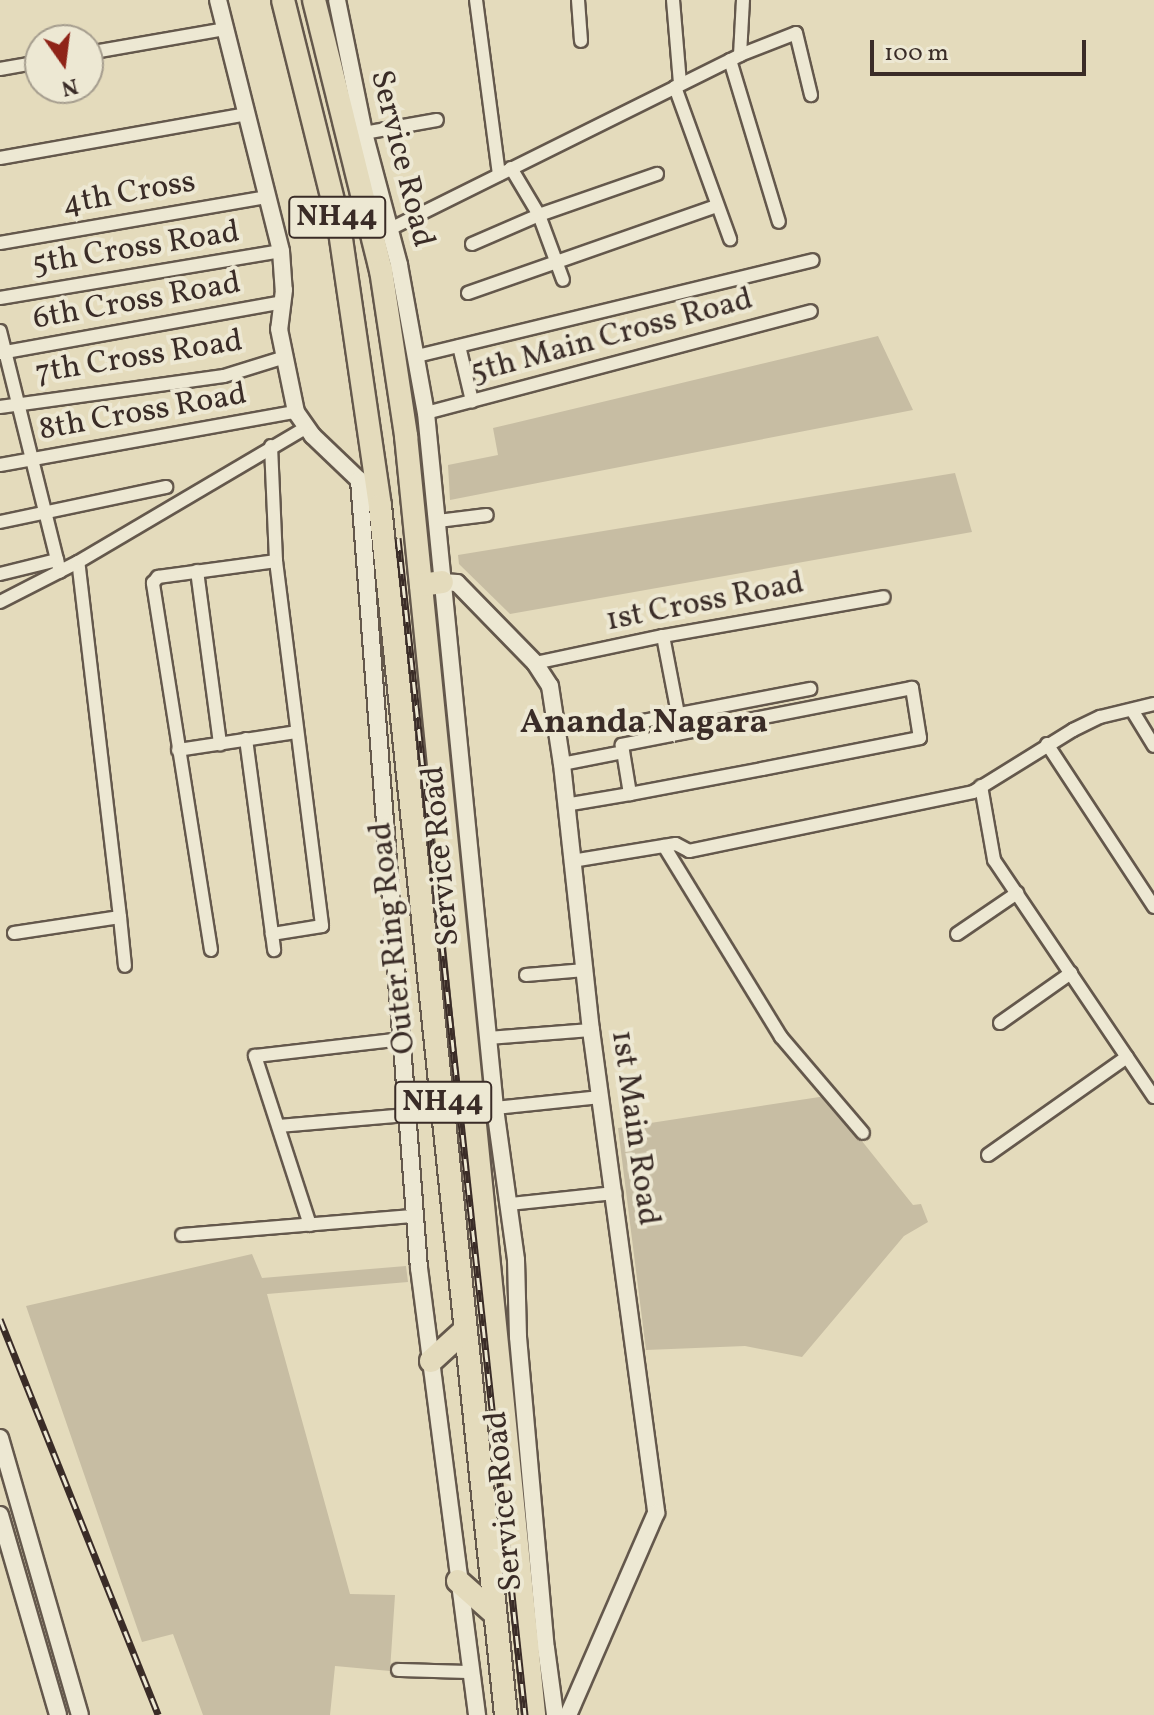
<!DOCTYPE html>
<style>
body{margin:0}
#map{position:relative;width:1154px;height:1715px;overflow:hidden;background:#e4dbbc;font-family:Vollkorn,serif}
div>[style]{position:absolute}
[style*='--x']{left:calc(var(--x)*1px);top:calc(var(--y)*1px);width:calc(var(--w)*1px);rotate:calc(var(--a)*1deg)}
.green>*{inset:0;background:#c7bda3}
.roads{filter:drop-shadow(2px 0 #64584c) drop-shadow(-2px 0 #64584c) drop-shadow(0 2px #64584c) drop-shadow(0 -2px #64584c)}
.street>*{height:12px;margin:-6px;padding:0 6px;transform-origin:6px;border-radius:6px;background:#ede8d3}
.secondary>*{height:16px;margin:-8px;padding:0 8px;transform-origin:8px;border-radius:8px;background:#ede8d3}
.highway>*{height:22px;margin:-11px;padding:0 11px;transform-origin:11px;border-radius:11px;background:#e4dbbc}
.rail>*{height:7px;margin-top:-3.5px;transform-origin:0;background:repeating-linear-gradient(90deg,#ede8d3 0 12px,#3a2c27 0 24px);box-sizing:border-box;border-block:2px solid #3a2c27}
span{translate:-50% -50%;white-space:nowrap;text-align:center;line-height:1.15;-webkit-text-stroke:8px #ede8d3;paint-order:stroke}
.shield-label span{padding:2px 6px;background:#ede8d3;border:2px solid;border-radius:6px;-webkit-text-stroke-width:0}
.shield-label{font-size:30px;color:#3a2c27;font-weight:700}
.street-label{font-size:32px;color:#3a2c27}
.neighbourhood-label{font-size:34px;color:#3a2c27;font-weight:700}
.north{position:absolute;left:24px;top:24px;width:80px;height:80px;box-sizing:border-box;background:#ede8d3;border:2px solid #a59d8e;border-radius:50%;rotate:166deg;font-size:22px;font-weight:700;line-height:32px;text-align:center;color:#3a2c27}
.north::after{content:'';display:block;margin:auto;width:28px;height:36px;background:#8f2418;clip-path:polygon(50% 0,100% 100%,50% 72%,0 100%)}
.scale{position:absolute;left:870px;top:40px;width:216px;height:36px;box-sizing:border-box;border:4px solid #3a2c27;border-top:0;padding-left:10px;font-size:24px;line-height:28px;white-space:nowrap;color:#3a2c27;-webkit-text-stroke:6px #ede8d3;paint-order:stroke}
</style>
<div id="map">
<div class="green">
<div style="clip-path:polygon(878px 336px,913px 410px,450px 500px,448px 465px,498px 455px,493px 428px)"></div>
<div style="clip-path:polygon(955px 473px,972px 532px,510px 614px,459px 564px,458px 555px)"></div>
<div style="clip-path:polygon(826px 1096px,913px 1205px,921px 1204px,928px 1222px,904px 1236px,802px 1357px,745px 1346px,646px 1350px,618px 1128px)"></div>
<div style="clip-path:polygon(252px 1254px,262px 1278px,406px 1266px,408px 1282px,267px 1294px,350px 1594px,395px 1595px,390px 1671px,335px 1666px,330px 1715px,203px 1715px,173px 1634px,142px 1642px,26px 1306px)"></div>
</div>
<div class="roads">
<div class="street">
<div style="--x:476;--y:0;--w:176;--a:82.5"></div>
<div style="--x:578;--y:0;--w:41;--a:85.8"></div>
<div style="--x:673;--y:0;--w:83;--a:85.2"></div>
<div style="--x:88;--y:53;--w:140;--a:-9.9"></div>
<div style="--x:740;--y:55;--w:60;--a:-21.4"></div>
<div style="--x:796;--y:33;--w:64;--a:76.4"></div>
<div style="--x:730;--y:60;--w:169;--a:73.2"></div>
<div style="--x:0;--y:69;--w:41;--a:-9.9"></div>
<div style="--x:675;--y:87;--w:162;--a:70.1"></div>
<div style="--x:364;--y:133;--w:74;--a:-10.1"></div>
<div style="--x:0;--y:158;--w:251;--a:-10.1"></div>
<div style="--x:511;--y:168;--w:55;--a:59.2"></div>
<div style="--x:539;--y:215;--w:69;--a:69.7"></div>
<div style="--x:390;--y:229;--w:391;--a:-26.4"></div>
<div style="--x:740;--y:55;--w:55;--a:-86.9"></div>
<div style="--x:0;--y:243;--w:270;--a:-9.8"></div>
<div style="--x:472;--y:244;--w:73;--a:-23.4"></div>
<div style="--x:539;--y:215;--w:125;--a:-19.2"></div>
<div style="--x:468;--y:293;--w:264;--a:-19.3"></div>
<div style="--x:0;--y:298;--w:285;--a:-9.5"></div>
<div style="--x:0;--y:331;--w:248;--a:76"></div>
<div style="--x:459;--y:346;--w:57;--a:76.7"></div>
<div style="--x:0;--y:353;--w:288;--a:-10.2"></div>
<div style="--x:417;--y:356;--w:407;--a:-13.6"></div>
<div style="--x:0;--y:407;--w:226;--a:-7.9"></div>
<div style="--x:224;--y:376;--w:64;--a:-17.3"></div>
<div style="--x:426;--y:413;--w:398;--a:-14.8"></div>
<div style="--x:271;--y:446;--w:115;--a:87.5"></div>
<div style="--x:276;--y:561;--w:368;--a:82.8"></div>
<div style="--x:322;--y:926;--w:51;--a:170.9"></div>
<div style="--x:0;--y:465;--w:301;--a:-10.2"></div>
<div style="--x:438;--y:521;--w:49;--a:-7"></div>
<div style="--x:0;--y:522;--w:170;--a:-11.9"></div>
<div style="--x:197;--y:571;--w:175;--a:82.4"></div>
<div style="--x:0;--y:574;--w:59;--a:-13.8"></div>
<div style="--x:0;--y:602;--w:88;--a:-27.1"></div>
<div style="--x:78;--y:562;--w:266;--a:-30.5"></div>
<div style="--x:663;--y:636;--w:79;--a:79.1"></div>
<div style="--x:535;--y:663;--w:131;--a:-11.9"></div>
<div style="--x:663;--y:636;--w:224;--a:-10"></div>
<div style="--x:1132;--y:710;--w:42;--a:58.6"></div>
<div style="--x:612;--y:727;--w:202;--a:-10.9"></div>
<div style="--x:246;--y:739;--w:213;--a:82.4"></div>
<div style="--x:1047;--y:744;--w:195;--a:56.7"></div>
<div style="--x:178;--y:750;--w:120;--a:-8.6"></div>
<div style="--x:562;--y:764;--w:62;--a:-11.1"></div>
<div style="--x:981;--y:786;--w:75;--a:80"></div>
<div style="--x:994;--y:860;--w:286;--a:56"></div>
<div style="--x:565;--y:805;--w:66;--a:-9.6"></div>
<div style="--x:630;--y:794;--w:134;--a:-10.7"></div>
<div style="--x:762;--y:769;--w:161;--a:-11.1"></div>
<div style="--x:920;--y:738;--w:51;--a:-99.1"></div>
<div style="--x:912;--y:688;--w:296;--a:168.9"></div>
<div style="--x:622;--y:745;--w:50;--a:80.7"></div>
<div style="--x:664;--y:846;--w:224;--a:58.5"></div>
<div style="--x:781;--y:1037;--w:126;--a:49.5"></div>
<div style="--x:572;--y:861;--w:105;--a:-9.3"></div>
<div style="--x:676;--y:844;--w:15;--a:28"></div>
<div style="--x:689;--y:851;--w:290;--a:-11.7"></div>
<div style="--x:973;--y:792;--w:118;--a:-31.8"></div>
<div style="--x:1073;--y:730;--w:30;--a:-26"></div>
<div style="--x:1100;--y:717;--w:56;--a:-13.5"></div>
<div style="--x:120;--y:917;--w:49;--a:84.2"></div>
<div style="--x:14;--y:933;--w:107;--a:-8.6"></div>
<div style="--x:120;--y:917;--w:357;--a:-96.7"></div>
<div style="--x:957;--y:934;--w:73;--a:-34.3"></div>
<div style="--x:211;--y:950;--w:372;--a:-99"></div>
<div style="--x:153;--y:583;--w:8;--a:-50"></div>
<div style="--x:158;--y:577;--w:119;--a:-7.7"></div>
<div style="--x:526;--y:975;--w:59;--a:-4.8"></div>
<div style="--x:1000;--y:1023;--w:87;--a:-35.2"></div>
<div style="--x:488;--y:1038;--w:103;--a:-4.4"></div>
<div style="--x:495;--y:1108;--w:106;--a:-6"></div>
<div style="--x:279;--y:1126;--w:128;--a:-4.9"></div>
<div style="--x:988;--y:1155;--w:170;--a:-35.2"></div>
<div style="--x:510;--y:1204;--w:106;--a:-6"></div>
<div style="--x:310;--y:1225;--w:178;--a:-108"></div>
<div style="--x:255;--y:1056;--w:149;--a:-6.6"></div>
<div style="--x:182;--y:1235;--w:234;--a:-4.7"></div>
<div style="--x:398;--y:1670;--w:72;--a:1.6"></div>
</div>
<div class="secondary">
<div style="--x:218;--y:0;--w:259;--a:75.9"></div>
<div style="--x:281;--y:251;--w:39;--a:86"></div>
<div style="--x:284;--y:290;--w:39;--a:97"></div>
<div style="--x:279;--y:329;--w:85;--a:78.4"></div>
<div style="--x:296;--y:412;--w:29;--a:55"></div>
<div style="--x:313;--y:436;--w:64;--a:43.7"></div>
<div style="--x:359;--y:480;--w:790;--a:85.65"></div>
<div style="--x:419;--y:1268;--w:451;--a:82.6"></div>
<div style="--x:337;--y:0;--w:136;--a:78.5"></div>
<div style="--x:364;--y:133;--w:137;--a:75.1"></div>
<div style="--x:399;--y:265;--w:150;--a:79.7"></div>
<div style="--x:426;--y:413;--w:698;--a:84.33"></div>
<div style="--x:495;--y:1108;--w:153;--a:82.1"></div>
<div style="--x:516;--y:1260;--w:77;--a:88.5"></div>
<div style="--x:518;--y:1337;--w:312;--a:84.9"></div>
<div style="--x:546;--y:1648;--w:68;--a:82.3"></div>
<div style="--x:442;--y:582;--w:15;--a:4"></div>
<div style="--x:457;--y:583;--w:112;--a:45.7"></div>
<div style="--x:535;--y:663;--w:27;--a:57"></div>
<div style="--x:550;--y:686;--w:79;--a:81.3"></div>
<div style="--x:562;--y:764;--w:268;--a:83.8"></div>
<div style="--x:591;--y:1030;--w:487;--a:82.3"></div>
<div style="--x:656;--y:1513;--w:220;--a:113.5"></div>
<div style="--x:0;--y:1438;--w:288;--a:73.9"></div>
<div style="--x:0;--y:1515;--w:208;--a:73.8"></div>
</div>
<div class="highway">
<div style="--x:283;--y:0;--w:232;--a:76"></div>
<div style="--x:339;--y:225;--w:284;--a:81.7"></div>
<div style="--x:380;--y:506;--w:1216;--a:84.05"></div>
<div style="--x:314;--y:0;--w:278;--a:76.1"></div>
<div style="--x:381;--y:270;--w:168;--a:81.4"></div>
<div style="--x:406;--y:436;--w:1285;--a:84.28"></div>
<div style="--x:421;--y:585;--w:21;--a:-8"></div>
<div style="--x:431;--y:1361;--w:45;--a:-42.3"></div>
<div style="--x:458;--y:1581;--w:47;--a:41.5"></div>
</div>
</div>
<div class="rail">
<div style="--x:398;--y:538;--w:1184;--a:83.84"></div>
<div style="--x:0;--y:1319;--w:426;--a:68.2"></div>
</div>
<div class="shield-label">
<span style="left:337px;top:217px">NH44</span>
<span style="left:443px;top:1102px">NH44</span>
</div>
<div class="street-label">
<span style="left:401px;top:159px;rotate:76deg">Service Road</span>
<span style="left:129px;top:194px;rotate:-10deg">4th Cross</span>
<span style="left:136px;top:249px;rotate:-9deg">5th Cross Road</span>
<span style="left:137px;top:302px;rotate:-10deg">6th Cross Road</span>
<span style="left:612px;top:337px;rotate:-15deg">5th Main Cross Road</span>
<span style="left:139px;top:358px;rotate:-9deg">7th Cross Road</span>
<span style="left:143px;top:413px;rotate:-10deg">8th Cross Road</span>
<span style="left:705px;top:603px;rotate:-11deg">1st Cross Road</span>
<span style="left:442px;top:856px;rotate:-95deg">Service Road</span>
<span style="left:394px;top:938px;rotate:-96deg">Outer Ring Road</span>
<span style="left:634px;top:1128px;rotate:82deg">1st Main Road</span>
<span style="left:505px;top:1501px;rotate:-95deg">Service Road</span>
</div>
<div class="neighbourhood-label">
<span style="left:644px;top:724px">Ananda Nagara</span>
</div>
<div class="north">N</div>
<div class="scale">100 m</div>
</div>
